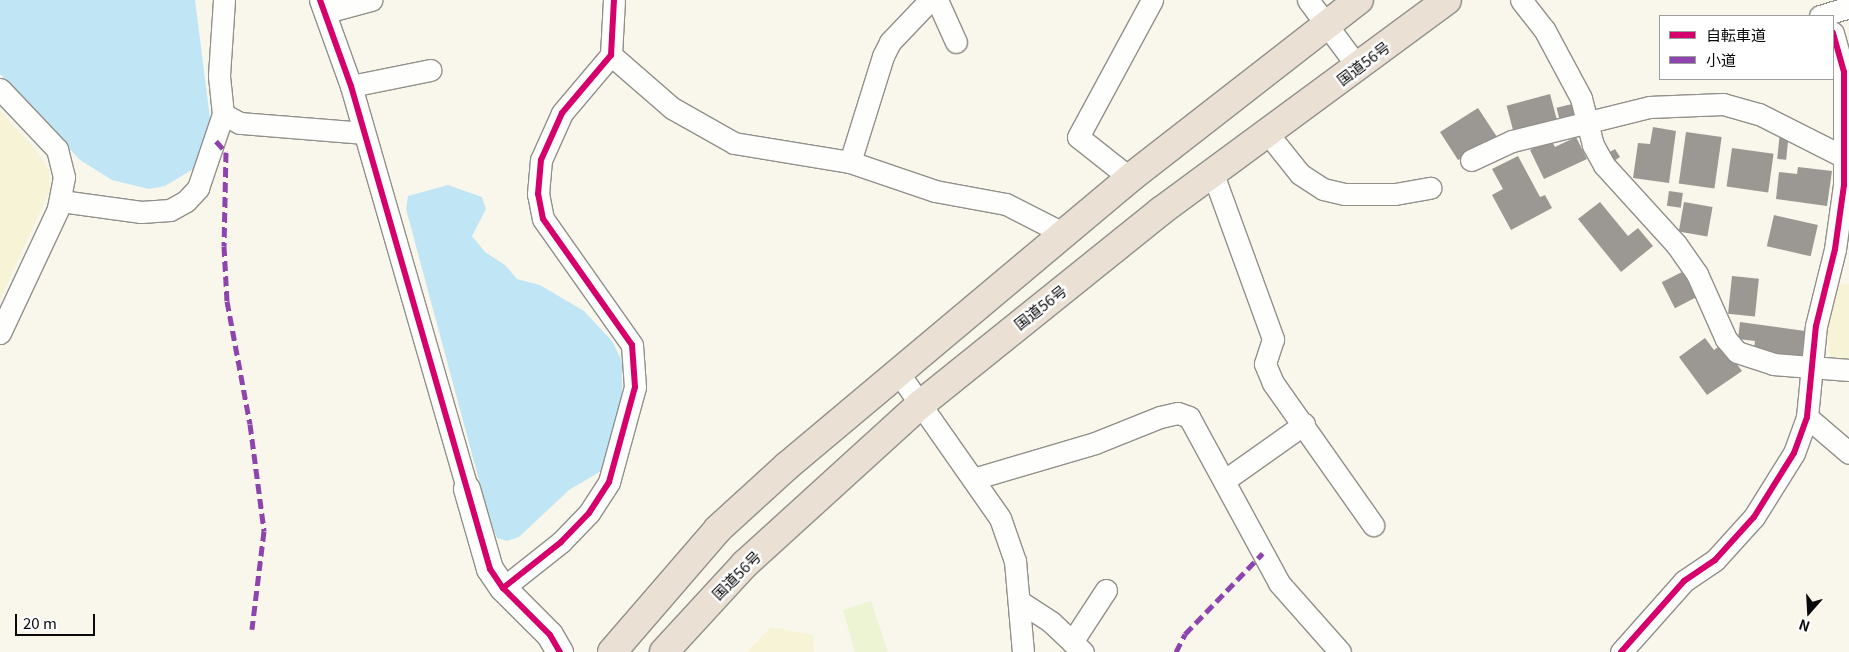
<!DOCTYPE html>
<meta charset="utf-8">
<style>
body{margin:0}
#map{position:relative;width:1849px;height:652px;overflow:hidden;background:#f9f6ec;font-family:Georgia,"Noto Sans JP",serif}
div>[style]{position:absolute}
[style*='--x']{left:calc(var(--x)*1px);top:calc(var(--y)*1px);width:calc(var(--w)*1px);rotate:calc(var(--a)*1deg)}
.farmland>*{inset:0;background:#f7f3d7}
.pitch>*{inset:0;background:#edf4d4}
.water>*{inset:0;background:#c0e6f6}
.building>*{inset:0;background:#9b9893;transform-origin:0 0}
.roads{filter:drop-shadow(1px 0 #91908b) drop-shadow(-1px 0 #91908b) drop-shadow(0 1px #91908b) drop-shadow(0 -1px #91908b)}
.minor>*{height:21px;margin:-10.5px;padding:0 10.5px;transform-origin:10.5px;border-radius:10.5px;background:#fefefc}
.tertiary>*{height:26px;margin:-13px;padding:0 13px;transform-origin:13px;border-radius:13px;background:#fefefc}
.trunk>*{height:28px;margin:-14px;padding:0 14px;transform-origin:14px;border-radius:14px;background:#eae0d3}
.quiet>*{height:5px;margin-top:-2.5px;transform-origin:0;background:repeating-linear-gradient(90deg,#8e44ad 0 10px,transparent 0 15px)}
.cycleway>*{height:6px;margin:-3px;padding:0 3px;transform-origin:3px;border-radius:3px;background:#d6006c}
span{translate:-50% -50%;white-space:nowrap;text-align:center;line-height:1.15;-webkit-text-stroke:5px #fff;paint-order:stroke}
.street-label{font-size:15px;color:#090909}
.legend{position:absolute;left:1659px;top:15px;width:175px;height:65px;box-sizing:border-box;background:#fff;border:1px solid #9d9d9d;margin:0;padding:6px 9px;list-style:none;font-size:15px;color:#090909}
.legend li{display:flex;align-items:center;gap:10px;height:25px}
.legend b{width:25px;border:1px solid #9d9d9d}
.north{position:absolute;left:1784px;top:587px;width:50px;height:50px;-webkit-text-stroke:4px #fff;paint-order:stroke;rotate:199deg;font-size:14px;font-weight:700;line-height:20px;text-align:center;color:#090909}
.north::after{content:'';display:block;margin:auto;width:18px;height:22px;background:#090909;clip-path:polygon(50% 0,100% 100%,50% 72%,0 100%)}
.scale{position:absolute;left:15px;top:614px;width:80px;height:22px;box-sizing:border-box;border:2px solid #090909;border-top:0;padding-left:6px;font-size:15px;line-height:18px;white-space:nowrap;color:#090909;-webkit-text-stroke:4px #fff;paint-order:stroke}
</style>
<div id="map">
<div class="farmland">
<div style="clip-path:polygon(0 110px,39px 154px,49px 171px,50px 190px,0 300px)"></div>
<div style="clip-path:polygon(1835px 283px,1849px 284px,1849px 361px,1831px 359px,1825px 323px)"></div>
<div style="clip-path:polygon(771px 627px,813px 635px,814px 652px,747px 652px)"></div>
</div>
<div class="pitch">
<div style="clip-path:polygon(871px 601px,888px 652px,855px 652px,843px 610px)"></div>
</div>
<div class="water">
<div style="clip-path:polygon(0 0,195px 0,210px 118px,208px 137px,195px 168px,165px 186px,149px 189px,112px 180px,80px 160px,0 74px)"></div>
<div style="clip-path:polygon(448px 185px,482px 197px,486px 209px,472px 236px,485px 252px,505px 265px,517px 279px,540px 285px,584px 311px,612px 341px,622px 361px,622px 401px,603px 470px,569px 490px,519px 537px,507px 541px,497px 538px,490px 521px,406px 209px,408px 196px)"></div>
</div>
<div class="building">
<div style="left:1550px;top:94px;width:28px;height:45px;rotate:75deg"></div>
<div style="left:1576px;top:103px;width:12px;height:20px;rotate:76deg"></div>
<div style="clip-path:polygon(1478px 108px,1499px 140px,1458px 160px,1440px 132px)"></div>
<div style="clip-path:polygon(1653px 127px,1676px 131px,1669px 183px,1633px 178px,1638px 143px,1650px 144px)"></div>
<div style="left:1686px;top:132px;width:36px;height:52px;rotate:8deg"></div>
<div style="left:1780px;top:132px;width:9px;height:27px;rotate:6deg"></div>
<div style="clip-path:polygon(1576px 137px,1587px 159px,1544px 179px,1530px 150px,1551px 140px,1555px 147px)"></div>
<div style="left:1732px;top:148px;width:42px;height:39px;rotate:8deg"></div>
<div style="clip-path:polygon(1615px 149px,1620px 157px,1614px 161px,1608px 153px)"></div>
<div style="clip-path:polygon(1518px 156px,1540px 197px,1545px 195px,1552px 208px,1511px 230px,1492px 195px,1503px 189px,1492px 169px)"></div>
<div style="clip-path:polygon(1798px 167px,1832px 171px,1827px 206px,1776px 199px,1779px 172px,1797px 174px)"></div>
<div style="left:1669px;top:191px;width:14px;height:15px;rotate:8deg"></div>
<div style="clip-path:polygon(1600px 202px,1628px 236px,1638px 228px,1653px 246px,1621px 272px,1578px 219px)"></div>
<div style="left:1684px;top:202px;width:29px;height:30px;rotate:10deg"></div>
<div style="left:1774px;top:215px;width:45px;height:32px;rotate:13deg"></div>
<div style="left:1684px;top:271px;width:29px;height:25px;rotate:63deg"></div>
<div style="left:1732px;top:276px;width:27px;height:38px;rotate:6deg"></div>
<div style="clip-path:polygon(1740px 322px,1805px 331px,1801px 361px,1753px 355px,1755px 341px,1738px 339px)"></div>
<div style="clip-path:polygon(1705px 338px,1714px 350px,1722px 344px,1742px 371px,1707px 395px,1679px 357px)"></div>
</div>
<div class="roads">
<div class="minor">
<div style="--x:224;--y:0;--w:76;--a:93.8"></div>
<div style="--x:219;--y:76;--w:38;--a:84"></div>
<div style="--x:223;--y:114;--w:19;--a:28"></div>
<div style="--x:240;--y:123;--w:124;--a:4.6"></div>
<div style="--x:320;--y:0;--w:91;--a:70.2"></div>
<div style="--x:351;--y:86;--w:419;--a:73.9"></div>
<div style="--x:937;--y:0;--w:46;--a:65.7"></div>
<div style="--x:1308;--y:0;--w:84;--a:53.3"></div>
<div style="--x:1521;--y:0;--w:37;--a:52"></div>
<div style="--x:1544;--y:29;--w:78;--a:61.8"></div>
<div style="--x:1581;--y:98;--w:49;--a:75.7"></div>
<div style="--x:1593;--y:145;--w:23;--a:61"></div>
<div style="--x:1604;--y:165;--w:107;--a:47.7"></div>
<div style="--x:1676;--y:244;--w:37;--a:55"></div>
<div style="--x:1697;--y:274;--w:71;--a:66"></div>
<div style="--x:1726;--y:339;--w:17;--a:50"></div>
<div style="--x:1737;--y:352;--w:38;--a:18"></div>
<div style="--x:1773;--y:364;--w:76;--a:4.5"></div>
<div style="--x:326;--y:12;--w:47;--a:-14.9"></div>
<div style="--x:1820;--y:16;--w:30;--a:-17"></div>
<div style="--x:611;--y:55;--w:81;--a:41"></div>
<div style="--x:672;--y:108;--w:71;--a:29.4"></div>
<div style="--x:734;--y:143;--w:118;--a:9.3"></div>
<div style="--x:850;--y:162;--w:90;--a:18.8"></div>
<div style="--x:935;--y:191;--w:72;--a:10.4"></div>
<div style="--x:1006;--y:204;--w:64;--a:27"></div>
<div style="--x:351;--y:86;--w:81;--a:-11.4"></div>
<div style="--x:0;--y:89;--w:83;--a:46.5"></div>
<div style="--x:57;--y:149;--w:29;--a:76"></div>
<div style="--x:64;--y:177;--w:33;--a:101"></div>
<div style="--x:58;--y:209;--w:137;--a:115.1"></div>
<div style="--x:1268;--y:134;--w:51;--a:51.3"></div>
<div style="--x:1300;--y:174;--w:27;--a:33"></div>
<div style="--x:1323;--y:189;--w:22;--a:13"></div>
<div style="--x:1344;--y:194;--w:51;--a:0"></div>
<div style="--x:1395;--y:194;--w:36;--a:-10"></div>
<div style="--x:1471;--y:160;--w:45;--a:-24.9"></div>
<div style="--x:1512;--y:141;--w:141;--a:-13.9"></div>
<div style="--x:1649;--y:107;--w:74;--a:-2.3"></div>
<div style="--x:1723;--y:104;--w:37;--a:16"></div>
<div style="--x:1759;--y:114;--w:95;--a:26.8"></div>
<div style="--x:850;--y:162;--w:111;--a:-72.7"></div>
<div style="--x:883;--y:56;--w:16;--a:-63"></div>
<div style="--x:890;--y:42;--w:58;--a:-46.4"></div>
<div style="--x:1213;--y:174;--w:176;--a:70"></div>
<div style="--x:1273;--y:339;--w:26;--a:108"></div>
<div style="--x:1265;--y:364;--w:21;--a:67"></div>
<div style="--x:1273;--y:383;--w:174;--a:54.8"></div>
<div style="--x:1130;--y:178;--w:66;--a:-141.7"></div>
<div style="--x:1078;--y:137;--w:156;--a:-61.6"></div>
<div style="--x:61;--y:201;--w:81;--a:7.8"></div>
<div style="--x:141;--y:212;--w:29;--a:-4"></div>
<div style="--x:170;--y:210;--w:18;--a:-29"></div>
<div style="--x:186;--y:201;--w:18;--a:-47"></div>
<div style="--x:198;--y:188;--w:78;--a:-71.3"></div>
<div style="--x:897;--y:371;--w:179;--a:55"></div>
<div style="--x:1000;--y:518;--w:46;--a:70.8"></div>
<div style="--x:1015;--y:561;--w:91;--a:85"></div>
<div style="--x:1807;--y:417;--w:55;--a:40.6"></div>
<div style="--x:973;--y:479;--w:127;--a:-16.4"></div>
<div style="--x:1095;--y:443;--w:70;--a:-21.8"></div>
<div style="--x:1160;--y:417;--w:18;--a:-13"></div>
<div style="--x:1178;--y:413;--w:12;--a:20"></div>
<div style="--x:1189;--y:417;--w:189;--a:61.5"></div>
<div style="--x:1279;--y:583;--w:92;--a:48.5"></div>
<div style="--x:1225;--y:480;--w:97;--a:-35.3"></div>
<div style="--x:503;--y:588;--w:74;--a:-38.4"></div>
<div style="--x:561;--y:542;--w:40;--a:-46"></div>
<div style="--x:589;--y:513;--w:37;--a:-57"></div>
<div style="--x:609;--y:482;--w:98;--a:-74.7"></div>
<div style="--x:635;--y:387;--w:42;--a:-94.1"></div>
<div style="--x:632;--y:345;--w:154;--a:-125.2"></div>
<div style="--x:543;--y:219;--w:25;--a:-101"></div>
<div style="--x:538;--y:194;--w:34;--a:-85"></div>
<div style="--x:541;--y:160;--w:51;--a:-65.9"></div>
<div style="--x:562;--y:113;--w:76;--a:-49.8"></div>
<div style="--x:611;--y:55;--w:55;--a:-86.9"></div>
<div style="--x:1019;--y:601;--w:38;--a:33"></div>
<div style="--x:1051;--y:622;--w:44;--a:43.2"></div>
<div style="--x:1072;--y:642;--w:62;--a:-56.8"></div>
<div style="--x:1621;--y:652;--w:95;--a:-48.4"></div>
<div style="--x:1684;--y:581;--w:37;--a:-34"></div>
<div style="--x:1715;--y:560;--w:58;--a:-47.8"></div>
<div style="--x:1754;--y:517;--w:75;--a:-58"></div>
<div style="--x:1794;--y:453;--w:38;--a:-70"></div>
<div style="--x:1807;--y:417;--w:91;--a:-84.4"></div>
<div style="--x:1816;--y:326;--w:79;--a:-76.1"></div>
<div style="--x:1835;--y:249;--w:65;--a:-82"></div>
<div style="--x:1844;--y:185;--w:113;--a:-90"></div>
<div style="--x:1844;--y:72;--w:41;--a:-105.8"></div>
</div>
<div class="tertiary">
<div style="--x:467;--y:489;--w:83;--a:74"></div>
<div style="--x:490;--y:569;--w:23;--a:56"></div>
<div style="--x:503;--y:588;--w:66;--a:45"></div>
<div style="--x:550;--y:635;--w:20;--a:60"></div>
</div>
<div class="trunk">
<div style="--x:612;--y:652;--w:162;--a:-49.2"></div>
<div style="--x:718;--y:529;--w:93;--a:-42.4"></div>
<div style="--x:787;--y:466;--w:448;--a:-40"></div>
<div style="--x:1130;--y:178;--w:290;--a:-37.9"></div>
<div style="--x:664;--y:652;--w:120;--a:-47.4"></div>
<div style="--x:745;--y:564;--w:238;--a:-42.3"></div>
<div style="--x:921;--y:404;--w:308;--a:-38.8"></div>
<div style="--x:1161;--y:211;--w:355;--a:-36.4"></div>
</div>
</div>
<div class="quiet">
<div style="--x:216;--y:141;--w:15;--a:48"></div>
<div style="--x:226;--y:152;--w:94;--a:91.2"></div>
<div style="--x:224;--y:246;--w:55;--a:86.9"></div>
<div style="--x:227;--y:301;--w:125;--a:79.4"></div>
<div style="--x:250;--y:424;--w:108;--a:82.5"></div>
<div style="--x:264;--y:531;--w:99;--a:97"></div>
<div style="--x:1176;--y:652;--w:20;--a:-63"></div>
<div style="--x:1185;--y:634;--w:112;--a:-46.1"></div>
</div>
<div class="cycleway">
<div style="--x:320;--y:0;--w:91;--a:70.2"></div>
<div style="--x:351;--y:86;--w:503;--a:73.94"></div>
<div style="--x:490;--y:569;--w:23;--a:56"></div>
<div style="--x:503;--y:588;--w:66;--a:45"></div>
<div style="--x:550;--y:635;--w:20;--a:60"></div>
<div style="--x:503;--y:588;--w:74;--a:-38.4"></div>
<div style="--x:561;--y:542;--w:40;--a:-46"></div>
<div style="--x:589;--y:513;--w:37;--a:-57"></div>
<div style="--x:609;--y:482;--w:98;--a:-74.7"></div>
<div style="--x:635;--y:387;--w:42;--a:-94.1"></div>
<div style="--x:632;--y:345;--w:154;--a:-125.2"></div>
<div style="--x:543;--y:219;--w:25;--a:-101"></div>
<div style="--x:538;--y:194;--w:34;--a:-85"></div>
<div style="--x:541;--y:160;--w:51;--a:-65.9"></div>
<div style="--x:562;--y:113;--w:76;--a:-49.8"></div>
<div style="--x:611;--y:55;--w:55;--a:-86.9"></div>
<div style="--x:1621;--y:652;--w:95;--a:-48.4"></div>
<div style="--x:1684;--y:581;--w:37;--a:-34"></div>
<div style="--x:1715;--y:560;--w:58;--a:-47.8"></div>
<div style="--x:1754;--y:517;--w:75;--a:-58"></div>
<div style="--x:1794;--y:453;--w:38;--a:-70"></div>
<div style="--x:1807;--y:417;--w:91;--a:-84.4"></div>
<div style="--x:1816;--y:326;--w:79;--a:-76.1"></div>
<div style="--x:1835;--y:249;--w:65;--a:-82"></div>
<div style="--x:1844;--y:185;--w:113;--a:-90"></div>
<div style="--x:1844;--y:72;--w:41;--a:-105.8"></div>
</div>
<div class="street-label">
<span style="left:1363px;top:63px;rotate:-37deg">国道56号</span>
<span style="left:1040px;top:307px;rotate:-38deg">国道56号</span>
<span style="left:736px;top:575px;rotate:-45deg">国道56号</span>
</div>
<ul class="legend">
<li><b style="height:6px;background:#d6006c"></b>自転車道</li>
<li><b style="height:6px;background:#8e44ad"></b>小道</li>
</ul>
<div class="north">N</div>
<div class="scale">20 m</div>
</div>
